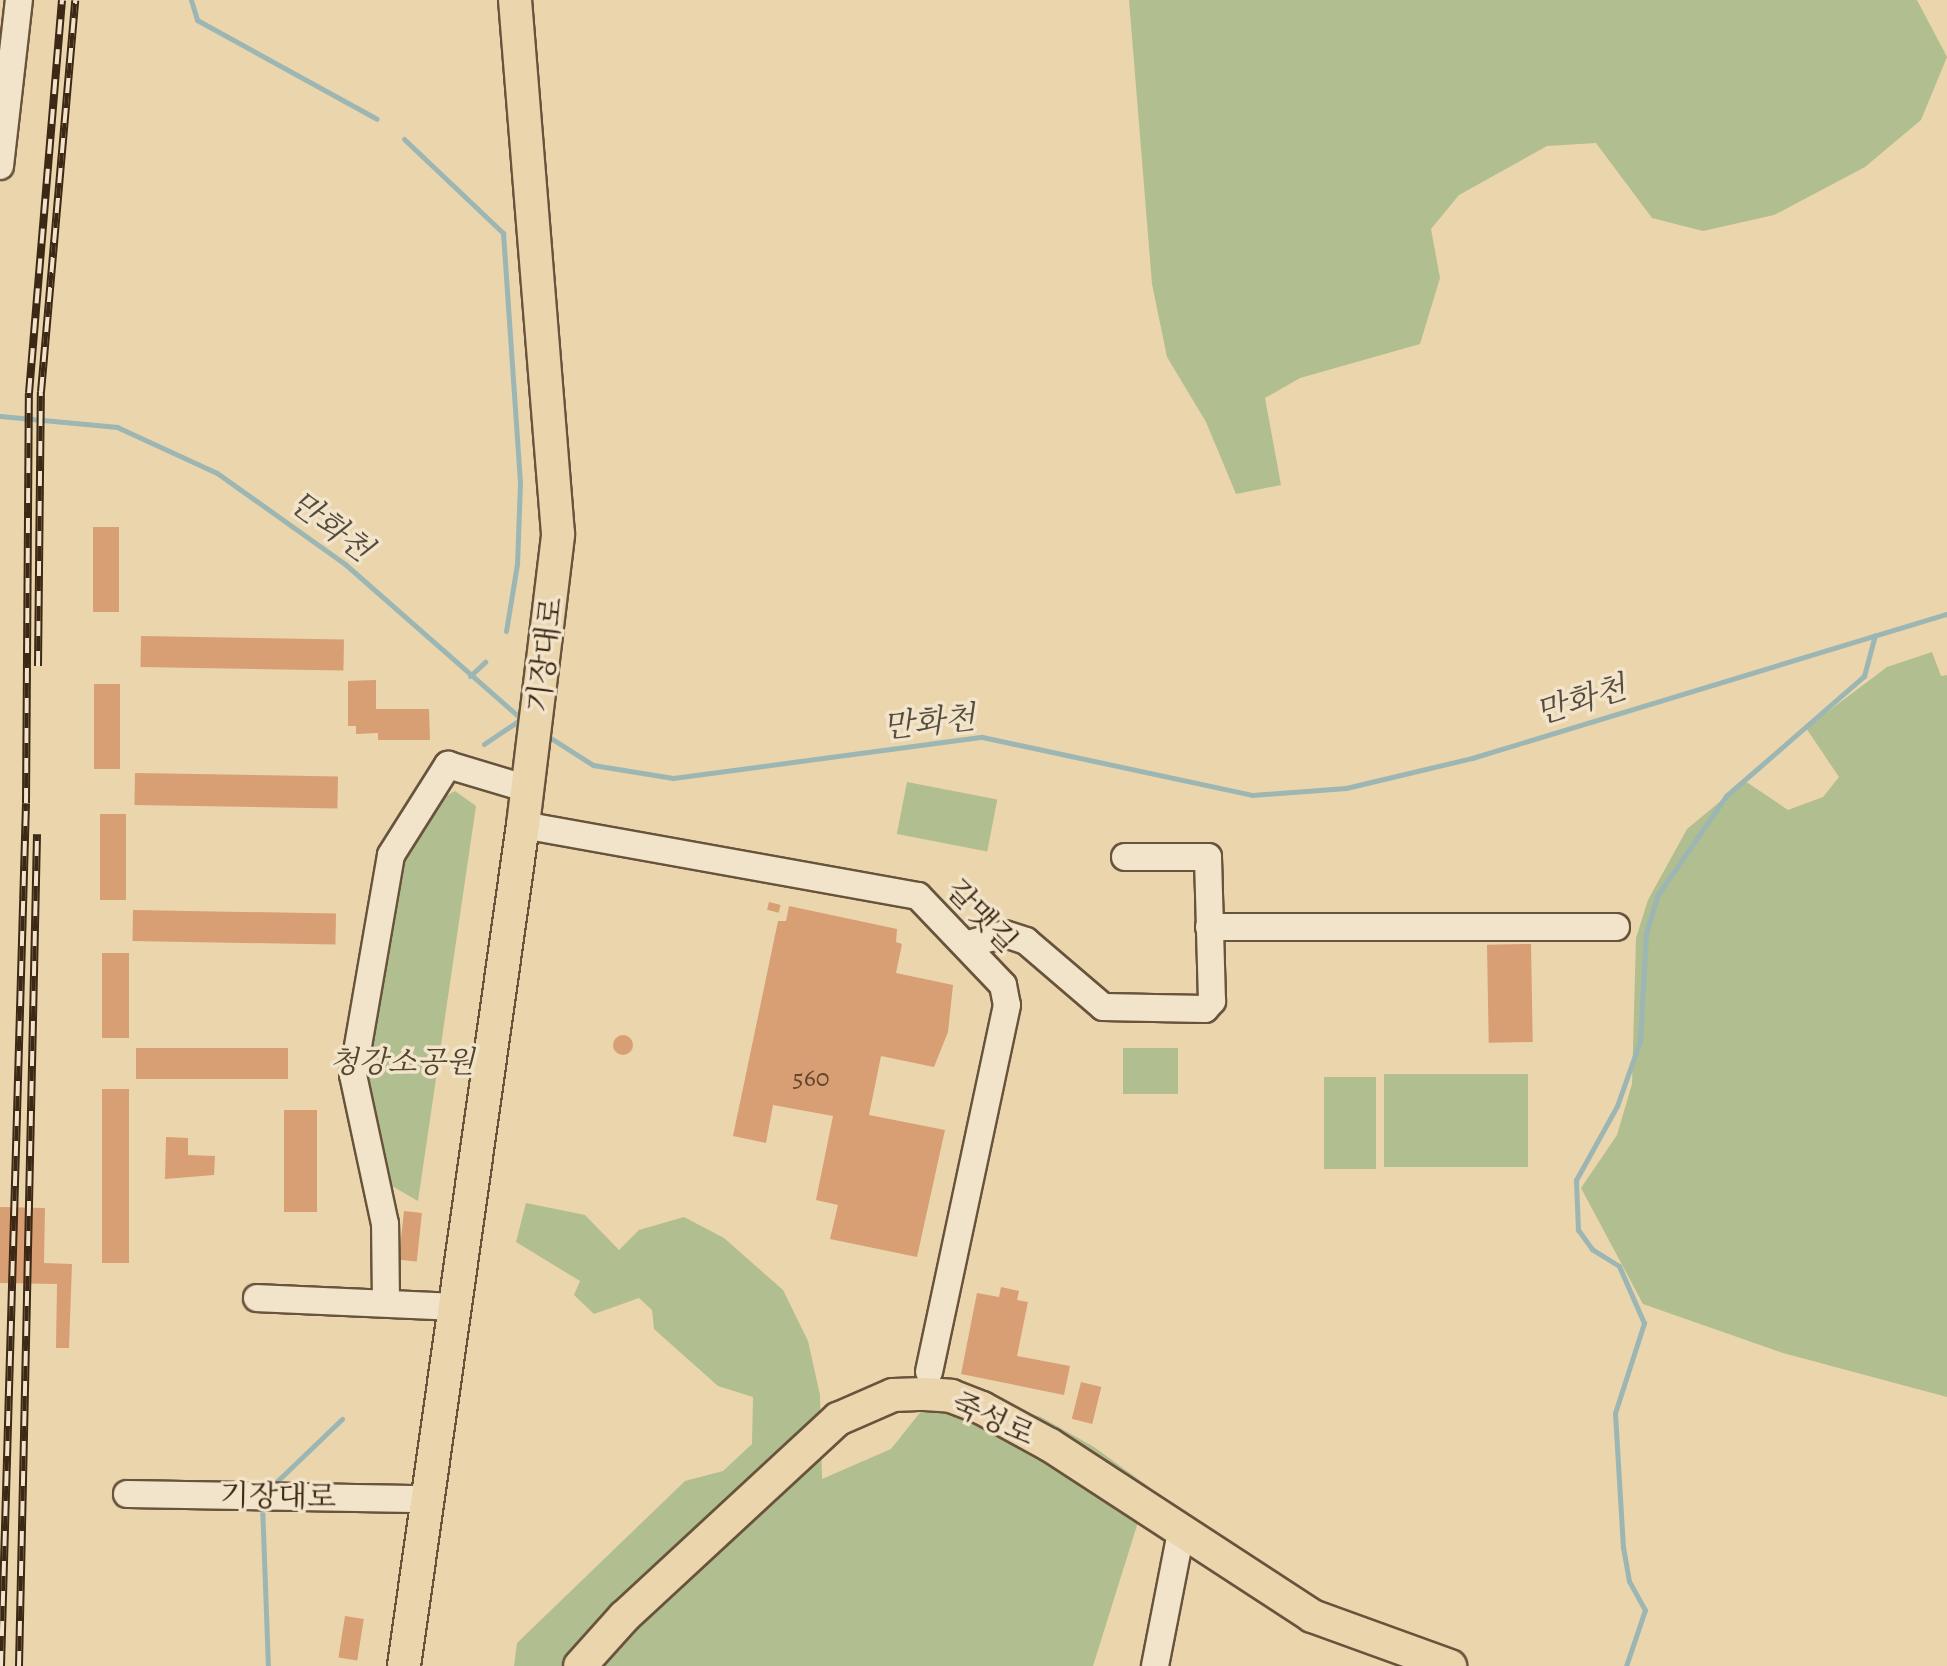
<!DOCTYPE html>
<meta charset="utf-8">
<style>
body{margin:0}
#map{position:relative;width:1947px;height:1666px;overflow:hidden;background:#ebd5ad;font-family:Alegreya,"Noto Serif KR",serif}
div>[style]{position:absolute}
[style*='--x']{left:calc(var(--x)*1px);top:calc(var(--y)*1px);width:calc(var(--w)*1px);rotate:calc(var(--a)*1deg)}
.green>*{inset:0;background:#b1be8f;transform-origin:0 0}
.stream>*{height:5px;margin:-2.5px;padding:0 2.5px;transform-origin:2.5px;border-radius:2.5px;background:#9cb6b4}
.building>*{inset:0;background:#d79f73;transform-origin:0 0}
.round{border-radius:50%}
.roads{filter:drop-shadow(2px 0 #68533c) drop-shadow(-2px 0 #68533c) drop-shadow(0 2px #68533c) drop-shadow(0 -2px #68533c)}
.minor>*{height:26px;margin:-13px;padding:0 13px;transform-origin:13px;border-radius:13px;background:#f2e4ca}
.major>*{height:32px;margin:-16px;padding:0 16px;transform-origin:16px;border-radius:16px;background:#ebd5ad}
.rail>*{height:8px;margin-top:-4px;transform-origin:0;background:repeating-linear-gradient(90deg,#f2e4ca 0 15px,#3d2816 0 30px);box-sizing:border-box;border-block:2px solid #3d2816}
span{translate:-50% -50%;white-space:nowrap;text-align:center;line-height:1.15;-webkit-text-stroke:7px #f2e4ca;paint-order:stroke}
.number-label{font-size:26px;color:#64462d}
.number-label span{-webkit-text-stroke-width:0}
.street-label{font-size:30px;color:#3d2816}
.park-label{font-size:30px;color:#54462e;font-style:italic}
.water-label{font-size:32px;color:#554c3e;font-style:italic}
</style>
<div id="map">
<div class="green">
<div style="clip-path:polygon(1129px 0,1917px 0,1947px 57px,1921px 120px,1865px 167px,1774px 215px,1703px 231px,1652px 218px,1596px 143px,1547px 146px,1459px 195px,1431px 229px,1440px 278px,1420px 344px,1300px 378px,1265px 398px,1281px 485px,1236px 494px,1206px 422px,1167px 357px,1152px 284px)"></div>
<div style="clip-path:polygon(1932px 652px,1941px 676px,1947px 675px,1947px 1397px,1783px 1353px,1643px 1304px,1581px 1188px,1617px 1135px,1632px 1084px,1636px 938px,1648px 900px,1687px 829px,1745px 781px,1788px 810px,1823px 797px,1839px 777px,1806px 728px,1887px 667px)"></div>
<div style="left:907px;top:782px;width:92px;height:53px;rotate:11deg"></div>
<div style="clip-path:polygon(455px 791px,476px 806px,418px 1201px,385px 1182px,363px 1076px,398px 857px,439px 800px)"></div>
<div style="left:1123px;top:1048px;width:55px;height:46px"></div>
<div style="left:1384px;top:1074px;width:144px;height:93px"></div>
<div style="left:1324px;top:1077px;width:52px;height:92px"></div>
<div style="clip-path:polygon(526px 1203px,585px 1215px,619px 1250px,639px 1230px,684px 1217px,724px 1238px,783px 1290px,808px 1341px,820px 1395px,822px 1479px,891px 1449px,938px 1390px,955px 1391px,1041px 1417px,1094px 1447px,1149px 1487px,1093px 1666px,514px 1666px,517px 1643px,685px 1481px,723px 1471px,752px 1444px,753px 1397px,718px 1386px,654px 1329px,652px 1310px,639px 1298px,594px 1314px,574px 1295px,580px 1281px,516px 1242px)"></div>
</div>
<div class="stream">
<div style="--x:191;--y:0;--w:21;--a:73"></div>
<div style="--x:197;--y:20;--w:205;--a:28.8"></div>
<div style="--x:404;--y:139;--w:137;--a:43.5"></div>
<div style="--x:503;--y:233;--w:251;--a:86.1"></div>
<div style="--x:520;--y:483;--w:81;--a:92.1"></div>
<div style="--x:517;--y:564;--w:68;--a:99.3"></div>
<div style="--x:0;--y:416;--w:118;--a:5.4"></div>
<div style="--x:117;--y:427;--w:110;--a:24.7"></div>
<div style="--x:217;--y:473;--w:157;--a:35.4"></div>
<div style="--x:345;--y:564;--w:238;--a:41.3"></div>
<div style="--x:470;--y:676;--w:21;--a:-43"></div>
<div style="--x:546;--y:735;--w:56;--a:32.6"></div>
<div style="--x:593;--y:765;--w:81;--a:9.2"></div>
<div style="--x:673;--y:778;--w:312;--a:-7.6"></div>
<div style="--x:982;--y:737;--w:276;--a:12.1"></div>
<div style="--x:1252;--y:795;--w:94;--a:-4.3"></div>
<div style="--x:1346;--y:788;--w:130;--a:-13.4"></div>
<div style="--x:1472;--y:758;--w:496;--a:-16.9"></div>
<div style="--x:484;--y:744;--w:45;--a:-34"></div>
<div style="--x:270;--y:1488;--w:100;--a:-43.8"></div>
<div style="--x:262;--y:1504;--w:162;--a:87.9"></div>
<div style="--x:1626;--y:1666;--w:59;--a:-71.3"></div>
<div style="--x:1645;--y:1610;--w:33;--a:-119"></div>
<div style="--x:1629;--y:1581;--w:34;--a:-100"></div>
<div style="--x:1623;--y:1548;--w:135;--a:-93.4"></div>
<div style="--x:1615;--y:1413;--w:95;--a:-72.1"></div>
<div style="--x:1644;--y:1323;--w:62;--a:-113.7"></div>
<div style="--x:1619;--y:1266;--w:32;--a:-148"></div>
<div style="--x:1592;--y:1249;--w:24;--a:-126"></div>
<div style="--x:1578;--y:1230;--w:50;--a:-92.3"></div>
<div style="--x:1576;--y:1180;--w:85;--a:-61"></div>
<div style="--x:1617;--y:1106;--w:69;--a:-70.5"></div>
<div style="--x:1640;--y:1041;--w:108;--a:-86.8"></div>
<div style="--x:1646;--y:933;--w:39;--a:-73"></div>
<div style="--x:1657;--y:896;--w:121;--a:-55.4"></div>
<div style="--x:1726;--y:796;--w:183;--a:-41"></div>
<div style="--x:1864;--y:676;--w:42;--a:-75"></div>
</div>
<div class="building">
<div style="left:93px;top:527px;width:26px;height:85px"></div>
<div style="left:141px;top:636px;width:203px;height:31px;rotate:1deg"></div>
<div style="clip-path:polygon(376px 680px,376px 709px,429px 709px,430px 740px,378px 740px,378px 733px,356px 734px,356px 726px,348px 726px,348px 681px)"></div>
<div style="left:94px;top:684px;width:26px;height:85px"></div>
<div style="left:135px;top:773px;width:203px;height:32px;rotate:1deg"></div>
<div style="left:100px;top:814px;width:26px;height:86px"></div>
<div style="left:769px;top:902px;width:12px;height:8px;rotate:14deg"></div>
<div style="clip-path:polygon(789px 906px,897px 929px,896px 942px,902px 944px,896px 973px,953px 985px,948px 1032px,934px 1067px,881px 1056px,869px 1115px,945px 1130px,917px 1257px,830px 1239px,838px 1205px,816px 1200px,833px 1116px,773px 1105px,766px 1143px,733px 1136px,778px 921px,786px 921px)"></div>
<div style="left:133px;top:910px;width:203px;height:31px;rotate:1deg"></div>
<div style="left:1531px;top:944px;width:98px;height:44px;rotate:89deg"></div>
<div style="left:102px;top:953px;width:27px;height:85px"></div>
<div class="round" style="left:613px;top:1035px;width:20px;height:20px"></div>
<div style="left:288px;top:1048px;width:31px;height:152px;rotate:90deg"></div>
<div style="left:102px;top:1089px;width:27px;height:174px"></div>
<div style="left:284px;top:1110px;width:33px;height:102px"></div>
<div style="clip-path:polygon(166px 1137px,188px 1138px,188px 1155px,215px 1156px,214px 1175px,165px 1179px)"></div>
<div style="clip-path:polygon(0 1207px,45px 1208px,44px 1263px,72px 1264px,69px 1348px,56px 1348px,57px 1284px,0 1283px)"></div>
<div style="left:404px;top:1211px;width:18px;height:49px;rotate:6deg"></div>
<div style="clip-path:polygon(1001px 1287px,1019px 1291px,1017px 1300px,1028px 1302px,1017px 1356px,1070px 1366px,1064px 1395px,961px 1374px,977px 1293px,999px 1297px)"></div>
<div style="left:1081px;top:1382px;width:21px;height:38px;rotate:14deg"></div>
<div style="left:345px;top:1616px;width:19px;height:42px;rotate:9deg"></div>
</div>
<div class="roads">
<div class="minor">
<div style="--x:0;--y:166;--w:167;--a:-83.5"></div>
<div style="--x:523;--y:825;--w:401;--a:10.2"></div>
<div style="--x:918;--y:896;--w:123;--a:46.3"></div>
<div style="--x:1003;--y:985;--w:20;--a:79"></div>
<div style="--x:1007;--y:1005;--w:375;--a:102"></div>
<div style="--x:1209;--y:927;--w:407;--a:0"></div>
<div style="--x:968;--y:944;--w:38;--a:-15"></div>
<div style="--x:1005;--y:934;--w:22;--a:18"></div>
<div style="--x:1026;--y:941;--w:101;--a:40.6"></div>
<div style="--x:1103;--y:1007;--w:102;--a:1.1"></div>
<div style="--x:1205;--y:1009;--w:11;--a:-49"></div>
<div style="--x:1212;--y:1001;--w:144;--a:-91.6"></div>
<div style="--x:1208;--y:857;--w:83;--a:180"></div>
<div style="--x:257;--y:1298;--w:198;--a:2.6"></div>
<div style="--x:386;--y:1301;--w:77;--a:-90.7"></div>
<div style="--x:385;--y:1224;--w:152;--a:-102.1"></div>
<div style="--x:353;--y:1075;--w:223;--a:-80.2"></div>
<div style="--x:391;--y:855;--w:107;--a:-57.7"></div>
<div style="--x:448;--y:765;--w:84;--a:16.7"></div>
<div style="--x:127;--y:1494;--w:301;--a:1"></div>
<div style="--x:1155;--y:1666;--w:136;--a:-79"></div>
</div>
<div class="major">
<div style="--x:404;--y:1666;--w:849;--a:-81.95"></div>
<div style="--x:523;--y:825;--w:293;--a:-83.1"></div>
<div style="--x:558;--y:534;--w:536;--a:-94.6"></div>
<div style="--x:580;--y:1666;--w:66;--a:-48.1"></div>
<div style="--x:624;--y:1617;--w:292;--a:-42.8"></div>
<div style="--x:838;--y:1419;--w:60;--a:-23.6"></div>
<div style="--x:893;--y:1395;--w:32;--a:-2"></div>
<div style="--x:925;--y:1394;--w:26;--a:4"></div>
<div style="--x:951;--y:1396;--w:33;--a:21"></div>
<div style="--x:982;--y:1408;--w:77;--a:28.6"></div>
<div style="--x:1050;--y:1445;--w:313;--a:33.1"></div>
<div style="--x:1312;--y:1616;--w:147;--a:19.9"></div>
</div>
</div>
<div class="rail">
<div style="--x:38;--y:666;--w:274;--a:-89.4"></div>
<div style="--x:41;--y:392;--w:393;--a:-85"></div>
<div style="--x:1;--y:1666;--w:863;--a:-88.34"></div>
<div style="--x:26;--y:803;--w:410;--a:-89.6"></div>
<div style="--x:29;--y:393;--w:394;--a:-85.2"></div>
<div style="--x:19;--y:1666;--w:832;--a:-88.76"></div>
</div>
<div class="number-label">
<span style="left:811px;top:1078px">560</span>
</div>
<div class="street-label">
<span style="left:545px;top:655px;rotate:-83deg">기장대로</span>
<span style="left:982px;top:916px;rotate:46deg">갈맷길</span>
<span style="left:993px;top:1419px;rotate:24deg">죽성로</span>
<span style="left:278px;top:1496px;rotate:1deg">기장대로</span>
</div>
<div class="park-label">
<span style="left:402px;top:1062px">청강소공원</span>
</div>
<div class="water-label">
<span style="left:331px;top:526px;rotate:37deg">만화천</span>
<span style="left:1581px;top:700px;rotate:-17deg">만화천</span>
<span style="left:929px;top:722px;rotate:-6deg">만화천</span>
</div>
</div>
